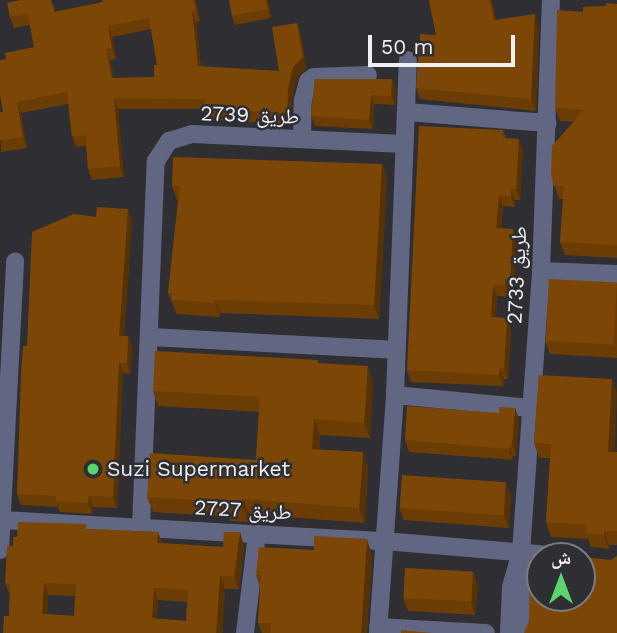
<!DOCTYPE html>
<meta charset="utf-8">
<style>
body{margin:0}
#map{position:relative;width:617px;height:633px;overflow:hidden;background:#2e2e33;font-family:"Work Sans","Noto Naskh Arabic",sans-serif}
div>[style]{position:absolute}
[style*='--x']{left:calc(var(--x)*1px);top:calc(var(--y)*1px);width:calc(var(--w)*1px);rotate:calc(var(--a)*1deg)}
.street>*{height:18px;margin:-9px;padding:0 9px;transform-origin:9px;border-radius:9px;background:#616682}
.wall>*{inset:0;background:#6b3d05}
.shaded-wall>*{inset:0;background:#573204}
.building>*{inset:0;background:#7c4706;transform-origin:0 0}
.dots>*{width:19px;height:19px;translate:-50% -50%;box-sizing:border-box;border:4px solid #2e2e33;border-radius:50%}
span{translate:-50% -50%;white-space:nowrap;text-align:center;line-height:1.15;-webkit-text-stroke:5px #2e2e33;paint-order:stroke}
.street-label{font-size:21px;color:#eff0f3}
.poi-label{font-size:21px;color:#eff0f3}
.left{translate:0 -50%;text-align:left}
.north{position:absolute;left:526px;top:542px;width:70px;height:70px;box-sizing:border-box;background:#2e2e33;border:2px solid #7b7c80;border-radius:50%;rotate:0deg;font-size:19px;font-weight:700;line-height:28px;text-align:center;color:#eff0f3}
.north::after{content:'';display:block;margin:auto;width:24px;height:32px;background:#5ad56e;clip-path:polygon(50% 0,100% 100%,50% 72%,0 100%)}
.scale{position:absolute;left:368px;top:35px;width:147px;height:32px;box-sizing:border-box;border:4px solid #eff0f3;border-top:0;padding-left:9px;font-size:21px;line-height:24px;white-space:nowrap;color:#eff0f3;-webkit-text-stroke:5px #2e2e33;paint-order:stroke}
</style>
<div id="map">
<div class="street">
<div style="--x:407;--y:112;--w:141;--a:4.5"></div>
<div style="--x:302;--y:139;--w:39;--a:-89"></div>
<div style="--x:303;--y:100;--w:20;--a:-75"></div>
<div style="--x:308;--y:81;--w:7;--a:-34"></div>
<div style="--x:314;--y:77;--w:54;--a:-2.1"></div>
<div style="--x:541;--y:271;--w:76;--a:2.3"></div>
<div style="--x:150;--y:337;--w:244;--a:3"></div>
<div style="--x:395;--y:395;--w:137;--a:5.5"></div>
<div style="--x:3;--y:520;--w:382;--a:3.2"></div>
<div style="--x:384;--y:541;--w:181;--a:4.8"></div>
<div style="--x:141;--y:527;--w:366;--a:-87.7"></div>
<div style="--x:156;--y:161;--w:24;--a:-57"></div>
<div style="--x:169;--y:141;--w:24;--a:-17"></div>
<div style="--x:192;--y:134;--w:212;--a:2.7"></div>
<div style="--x:0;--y:550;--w:289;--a:-87"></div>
<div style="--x:378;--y:627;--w:108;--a:3.2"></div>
<div style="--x:245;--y:633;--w:100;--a:-83.1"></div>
<div style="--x:378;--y:633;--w:239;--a:-85.9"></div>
<div style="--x:395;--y:395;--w:335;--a:-87.8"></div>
<div style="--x:509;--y:633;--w:46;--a:-87.5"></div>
<div style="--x:511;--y:587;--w:29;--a:-74"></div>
<div style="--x:522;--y:633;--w:47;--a:-86.3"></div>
<div style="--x:525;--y:586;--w:34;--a:-97"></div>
<div style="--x:521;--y:552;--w:282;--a:-85.9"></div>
<div style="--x:541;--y:271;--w:271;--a:-87.9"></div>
</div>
<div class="wall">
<div style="clip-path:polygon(evenodd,196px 0,200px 21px,196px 22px,201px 67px,279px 71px,297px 23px,301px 34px,306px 68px,297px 78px,292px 99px,291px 124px,209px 120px,205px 109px,118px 109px,124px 177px,92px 180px,88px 169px,86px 146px,76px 147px,72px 136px,68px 104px,21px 113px,27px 148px,1px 152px,0 112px,3px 112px,6px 59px,34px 47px,30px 25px,14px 28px,10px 17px,54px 5px,55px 12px,196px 0,151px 29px,157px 65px,154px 77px,114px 78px,110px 60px,116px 59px,112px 37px,151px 29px)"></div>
<div style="clip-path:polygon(268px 0,271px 18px,235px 25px,232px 16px)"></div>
<div style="clip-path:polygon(429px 0,492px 0,496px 20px,539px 26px,536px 111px,420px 99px,416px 88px,436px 35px)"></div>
<div style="clip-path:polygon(617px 4px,617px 258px,565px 255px,560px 242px,563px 199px,559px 199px,551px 175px,573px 122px,560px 121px,555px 108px,583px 12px)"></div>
<div style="clip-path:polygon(315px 79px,396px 88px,395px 105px,374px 104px,373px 129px,315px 126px,311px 116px)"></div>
<div style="clip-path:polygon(503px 130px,506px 138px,523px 150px,520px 200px,515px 200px,515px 207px,503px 206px,501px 228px,517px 240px,514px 290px,509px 290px,509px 297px,497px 296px,496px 318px,507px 318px,511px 330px,508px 379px,504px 379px,503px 386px,411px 382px,407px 370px)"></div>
<div style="clip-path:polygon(382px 164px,387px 178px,379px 319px,220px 313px,220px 317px,177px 314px,168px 293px,178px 200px,177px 200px,172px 186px)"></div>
<div style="clip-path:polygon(132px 220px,124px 336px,128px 336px,132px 347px,130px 374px,123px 373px,117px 508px,93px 507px,92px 514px,60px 512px,58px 507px,21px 505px,17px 494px,27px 346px)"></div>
<div style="clip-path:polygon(617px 283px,617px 358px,550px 354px,545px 341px)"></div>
<div style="clip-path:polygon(319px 363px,373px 382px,370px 438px,320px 435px,319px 450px,363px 452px,368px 468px,365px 523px,249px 514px,248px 522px,230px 521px,229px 517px,153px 512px,147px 497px,256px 460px,259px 412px,158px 406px,153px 391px)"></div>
<div style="clip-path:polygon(539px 375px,614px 452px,617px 452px,617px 545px,609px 545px,609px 549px,591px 547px,588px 539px,551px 537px,546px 522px,550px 458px,539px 458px,534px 443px)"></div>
<div style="clip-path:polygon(519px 419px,516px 456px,513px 456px,513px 460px,409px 452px,405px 440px)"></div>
<div style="clip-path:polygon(511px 495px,509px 528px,404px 520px,399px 508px)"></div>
<div style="clip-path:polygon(evenodd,88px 529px,158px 532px,162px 543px,223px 547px,244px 545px,239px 589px,225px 589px,222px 633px,3px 633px,9px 616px,10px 595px,5px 583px,13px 546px,88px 529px,48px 595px,75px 596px,74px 616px,47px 614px,48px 595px,88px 529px,158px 600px,187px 602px,186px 621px,157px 619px,158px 600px)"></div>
<div style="clip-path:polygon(372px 555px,367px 633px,262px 633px,258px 623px,260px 587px,256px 575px)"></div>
<div style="clip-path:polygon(473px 572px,478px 585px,475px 615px,408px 611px,403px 598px)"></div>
</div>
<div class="shaded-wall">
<div style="clip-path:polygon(194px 0,196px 0,200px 21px,196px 10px)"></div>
<div style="clip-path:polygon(266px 0,268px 0,271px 18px,268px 9px)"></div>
<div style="clip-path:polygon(490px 0,492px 0,498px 31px,494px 20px)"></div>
<div style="clip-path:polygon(192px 11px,196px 22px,202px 77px,198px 66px)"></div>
<div style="clip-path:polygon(535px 14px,539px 26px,536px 111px,531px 99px)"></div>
<div style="clip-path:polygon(297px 23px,301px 34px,306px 68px,297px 78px,292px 99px,291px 124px,287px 113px,288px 89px)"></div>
<div style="clip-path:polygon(108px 26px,112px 37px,116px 59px,112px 48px)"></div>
<div style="clip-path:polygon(106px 49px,110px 60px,116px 89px,112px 78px)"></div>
<div style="clip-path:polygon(392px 79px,396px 88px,395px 105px,391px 96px)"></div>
<div style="clip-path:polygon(371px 95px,374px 104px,373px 129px,369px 120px)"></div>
<div style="clip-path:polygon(114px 98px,118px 109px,124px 177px,120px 166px)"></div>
<div style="clip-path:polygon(17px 102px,21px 113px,27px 148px,23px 137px)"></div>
<div style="clip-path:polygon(519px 139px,523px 150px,520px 200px,516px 189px)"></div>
<div style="clip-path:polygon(382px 164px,387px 178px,379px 319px,374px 305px)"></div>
<div style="clip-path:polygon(511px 189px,515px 200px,515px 207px,511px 196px)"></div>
<div style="clip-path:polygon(499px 195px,503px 206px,500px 239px,496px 228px)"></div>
<div style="clip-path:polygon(128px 209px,132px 220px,123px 346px,119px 336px)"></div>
<div style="clip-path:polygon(513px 229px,517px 240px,514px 290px,510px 279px)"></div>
<div style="clip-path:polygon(505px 278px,509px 290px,509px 297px,505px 285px)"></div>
<div style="clip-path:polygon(493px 285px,497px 296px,495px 329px,491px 317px)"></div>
<div style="clip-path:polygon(215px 300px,220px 313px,220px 317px,215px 303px)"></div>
<div style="clip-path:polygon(507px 318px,511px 330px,508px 379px,504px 368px)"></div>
<div style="clip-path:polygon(128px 336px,132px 347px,130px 374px,127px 363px)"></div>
<div style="clip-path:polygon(119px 362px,123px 373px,117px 508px,113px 497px)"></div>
<div style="clip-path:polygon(368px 366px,373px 382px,370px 438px,364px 423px)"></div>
<div style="clip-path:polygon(500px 368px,504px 379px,503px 386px,499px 375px)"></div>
<div style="clip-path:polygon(612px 379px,617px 393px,614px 466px,608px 452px)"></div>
<div style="clip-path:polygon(515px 408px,519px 419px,516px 456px,512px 445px)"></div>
<div style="clip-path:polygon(314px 419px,320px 435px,318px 465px,312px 449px)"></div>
<div style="clip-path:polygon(509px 445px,513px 456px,513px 460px,509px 449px)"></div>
<div style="clip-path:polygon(363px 452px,368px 468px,365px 523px,359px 508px)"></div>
<div style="clip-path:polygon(506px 483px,511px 495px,509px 528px,504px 516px)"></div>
<div style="clip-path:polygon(89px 496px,93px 507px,92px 514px,88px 503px)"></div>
<div style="clip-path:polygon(243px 499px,249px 514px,248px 522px,243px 507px)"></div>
<div style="clip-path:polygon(604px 531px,609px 545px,609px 549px,604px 535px)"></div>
<div style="clip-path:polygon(158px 532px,162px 544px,157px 543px)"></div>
<div style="clip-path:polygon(240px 532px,244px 545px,239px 589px,234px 577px)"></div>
<div style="clip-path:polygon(367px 539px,372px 555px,367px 633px,361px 633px)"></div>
<div style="clip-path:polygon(473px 572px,478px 585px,475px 615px,471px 602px)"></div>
<div style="clip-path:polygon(220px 576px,225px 589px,222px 633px,216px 633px)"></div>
<div style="clip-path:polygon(44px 583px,48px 595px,46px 626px,42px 614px)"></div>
<div style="clip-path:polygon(154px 588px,158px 600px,156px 631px,152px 618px)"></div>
</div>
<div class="building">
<div style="clip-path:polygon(evenodd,20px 0,51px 0,54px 12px,103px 2px,102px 0,194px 0,196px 10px,192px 11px,198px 66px,279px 71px,272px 27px,297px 23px,303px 57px,293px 67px,288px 89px,287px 113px,205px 109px,205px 99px,114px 98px,120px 166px,88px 169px,86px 135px,72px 136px,67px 92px,17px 102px,23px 137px,0 140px,0 112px,3px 112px,0 95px,0 60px,6px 59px,5px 53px,34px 47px,28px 14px,10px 17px,7px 3px,20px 0,149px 18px,157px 65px,154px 65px,154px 77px,112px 78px,106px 49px,112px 48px,108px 26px,149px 18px)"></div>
<div style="clip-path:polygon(229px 0,266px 0,268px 9px,232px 16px)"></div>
<div style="clip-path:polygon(429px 0,490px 0,494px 20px,535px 14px,531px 99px,416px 88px,420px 34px,436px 35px)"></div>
<div style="clip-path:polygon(606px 3px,617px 4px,617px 245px,560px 242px,564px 186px,554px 186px,551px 175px,552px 146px,584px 110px,555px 108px,557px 10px,583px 12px,583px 7px,606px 6px)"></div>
<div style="clip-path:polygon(315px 79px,392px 79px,391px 96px,371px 95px,369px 120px,311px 116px)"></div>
<div style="clip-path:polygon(419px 126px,503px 130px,502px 138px,519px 139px,516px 189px,511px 189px,511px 196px,499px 195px,496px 228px,513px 229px,510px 279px,505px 278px,505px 285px,493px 285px,491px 317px,507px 318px,504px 368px,500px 368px,499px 375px,407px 370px)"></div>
<div style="clip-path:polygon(173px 157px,382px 164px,374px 305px,215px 300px,215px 303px,172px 300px,172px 293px,168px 293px,180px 186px,172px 186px)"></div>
<div style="clip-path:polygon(97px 207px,128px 209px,119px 336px,128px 336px,127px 363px,119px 362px,113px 497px,89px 496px,88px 503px,56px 501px,56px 496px,17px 494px,21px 374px,23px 346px,27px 346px,32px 232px,74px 214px,96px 217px)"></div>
<div style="left:549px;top:279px;width:68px;height:62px;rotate:3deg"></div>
<div style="clip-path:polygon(155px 351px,318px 360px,318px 363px,368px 366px,364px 423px,314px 419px,312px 449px,363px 452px,359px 508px,243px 499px,243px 507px,225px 506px,225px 502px,147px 497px,150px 453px,256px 460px,260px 397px,153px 391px)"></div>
<div style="clip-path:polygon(539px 375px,612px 379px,608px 452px,617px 452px,617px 531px,604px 531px,604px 535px,586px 533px,586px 525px,546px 522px,551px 444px,534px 443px)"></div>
<div style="clip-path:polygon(407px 406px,499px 413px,499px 407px,515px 408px,512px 445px,509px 445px,509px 449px,405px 440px)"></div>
<div style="left:402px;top:475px;width:104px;height:33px;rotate:4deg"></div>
<div style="clip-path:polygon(evenodd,18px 522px,86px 524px,86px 529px,158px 532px,157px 543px,223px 547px,224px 532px,240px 532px,234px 577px,220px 576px,216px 633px,3px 633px,4px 616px,9px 616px,10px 583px,5px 583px,7px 546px,13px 546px,13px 537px,17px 537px,18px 522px,44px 583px,76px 584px,74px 616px,42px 614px,44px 583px,18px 522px,154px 588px,188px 590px,186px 621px,152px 618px,154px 588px)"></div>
<div style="clip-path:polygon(314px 536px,367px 539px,361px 633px,270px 633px,271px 623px,258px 623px,261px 575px,256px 575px,259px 547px,314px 550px)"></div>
<div style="clip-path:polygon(537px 554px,567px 556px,540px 556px,540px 598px,582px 598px,582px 557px,611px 560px,617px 556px,617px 633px,524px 633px,529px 621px,530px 559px)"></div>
<div style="left:405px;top:568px;width:68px;height:30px;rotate:3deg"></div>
<div style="clip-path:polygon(401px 630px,432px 633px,401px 633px)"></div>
</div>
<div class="dots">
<div style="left:93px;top:469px;background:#5ad56e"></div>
</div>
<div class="street-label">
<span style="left:250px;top:115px;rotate:2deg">طريق 2739</span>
<span style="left:517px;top:275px;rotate:-87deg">طريق 2733</span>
<span style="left:243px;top:510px;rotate:3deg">طريق 2727</span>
</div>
<div class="poi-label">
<span class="left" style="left:107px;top:469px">Suzi Supermarket</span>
</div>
<div class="north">ش</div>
<div class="scale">50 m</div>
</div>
